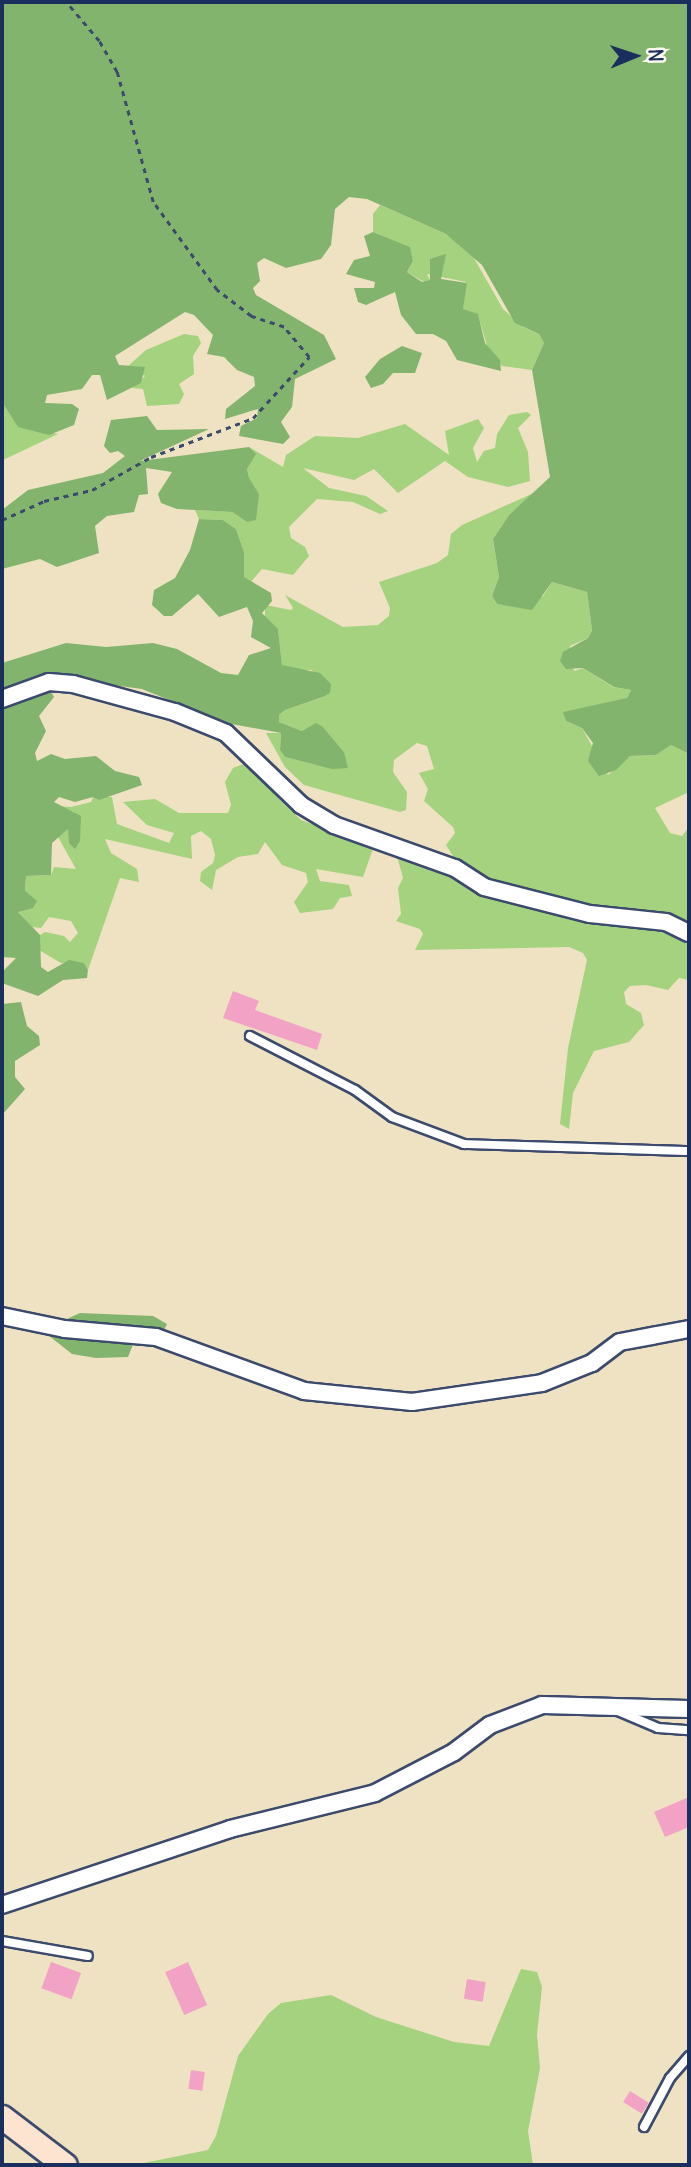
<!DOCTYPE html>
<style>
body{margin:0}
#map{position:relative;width:691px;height:2167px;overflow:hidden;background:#eee2c2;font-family:Delius,sans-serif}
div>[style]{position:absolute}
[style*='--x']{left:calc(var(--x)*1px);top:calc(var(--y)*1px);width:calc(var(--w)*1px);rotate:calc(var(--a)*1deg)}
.green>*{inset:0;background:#a4d27f}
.forest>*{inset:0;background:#83b46e}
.building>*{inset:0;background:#f2a2c4;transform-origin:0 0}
.path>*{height:2.5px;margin-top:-1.25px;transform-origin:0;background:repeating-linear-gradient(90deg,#3b4a6d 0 5px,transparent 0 10px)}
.roads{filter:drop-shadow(2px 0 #3b4a6d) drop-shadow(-2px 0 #3b4a6d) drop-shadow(0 2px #3b4a6d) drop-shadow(0 -2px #3b4a6d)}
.lane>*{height:8px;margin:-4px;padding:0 4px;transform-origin:4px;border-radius:4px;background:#fff}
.street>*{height:16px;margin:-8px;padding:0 8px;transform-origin:8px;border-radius:8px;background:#fff}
.secondary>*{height:23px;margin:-11.5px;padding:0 11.5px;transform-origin:11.5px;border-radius:11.5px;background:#fde4d1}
span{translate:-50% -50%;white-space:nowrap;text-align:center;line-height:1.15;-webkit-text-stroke:6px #fbf7ec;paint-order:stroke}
.frame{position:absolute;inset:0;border:4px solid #1b2f5e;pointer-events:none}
.north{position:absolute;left:600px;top:21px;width:70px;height:70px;-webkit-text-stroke:5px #fbf7ec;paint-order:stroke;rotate:88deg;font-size:19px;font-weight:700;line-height:28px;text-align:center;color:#1b2f5e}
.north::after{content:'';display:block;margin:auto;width:24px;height:32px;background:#1b2f5e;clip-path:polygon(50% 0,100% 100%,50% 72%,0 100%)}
</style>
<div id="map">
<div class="green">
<div style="clip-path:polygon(380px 205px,446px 234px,470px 251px,503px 309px,523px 327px,539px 334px,544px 343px,532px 370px,502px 366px,489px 352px,478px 315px,463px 309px,466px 282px,427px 274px,430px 280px,426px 283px,407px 272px,413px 261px,409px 247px,373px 232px,373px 214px)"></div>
<div style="clip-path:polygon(184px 334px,198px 336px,201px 343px,193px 356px,194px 374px,179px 384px,184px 394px,179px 404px,147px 406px,143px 389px,132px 388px,145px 376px,127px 367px,146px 350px)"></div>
<div style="clip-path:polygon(2px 402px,18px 426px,58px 434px,3px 460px,2px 487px)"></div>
<div style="clip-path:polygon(527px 412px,531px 415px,518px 428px,528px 452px,530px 481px,508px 487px,468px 477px,445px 461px,398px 493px,374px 469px,354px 480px,303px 468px,329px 488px,366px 496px,388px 511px,380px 514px,353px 502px,317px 499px,289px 527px,291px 538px,305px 547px,309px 556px,293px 575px,262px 569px,250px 583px,244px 577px,244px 552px,236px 529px,223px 520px,199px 519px,195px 510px,232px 512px,247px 522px,259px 494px,249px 479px,247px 469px,255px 454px,249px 447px,283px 467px,286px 455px,315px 436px,358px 438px,405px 424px,449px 455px,445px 431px,478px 419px,484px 428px,473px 448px,477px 462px,484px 451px,495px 448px,497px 434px,509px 415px)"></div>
<div style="clip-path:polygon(536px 492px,509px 515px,493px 539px,499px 577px,492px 596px,497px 604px,523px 607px,543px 596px,552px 582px,587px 592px,592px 629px,588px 638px,570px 646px,574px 671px,583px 668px,613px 687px,631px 690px,627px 698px,566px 721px,582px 728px,608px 775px,630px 756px,656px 755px,671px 745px,687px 753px,689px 762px,689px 792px,655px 808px,670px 833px,682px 836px,689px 827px,689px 980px,679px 978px,668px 990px,646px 985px,630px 986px,624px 992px,626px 1004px,641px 1013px,644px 1025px,629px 1042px,594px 1051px,573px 1093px,569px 1129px,560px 1124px,568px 1048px,587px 960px,583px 953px,569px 947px,415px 950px,423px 934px,420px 929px,396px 921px,401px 914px,398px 888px,403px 878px,397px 856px,465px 880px,477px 892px,484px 891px,477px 875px,455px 859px,446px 845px,455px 833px,453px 827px,424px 801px,428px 789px,419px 773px,434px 769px,427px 746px,417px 743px,394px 760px,393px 772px,407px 792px,406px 810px,400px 812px,304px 785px,285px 767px,266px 733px,281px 733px,280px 750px,285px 757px,317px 765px,344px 752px,323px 727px,302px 731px,279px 722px,279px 715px,285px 710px,324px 697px,312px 670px,289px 670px,282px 665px,278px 629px,265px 620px,265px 605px,291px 610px,293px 608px,285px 595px,343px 627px,378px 625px,389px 616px,390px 608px,379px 582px,437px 563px,448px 555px,451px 534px,462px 525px)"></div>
<div style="clip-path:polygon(249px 762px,256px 764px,280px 800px,301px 820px,374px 846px,363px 877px,316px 869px,320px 881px,349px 885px,352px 896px,340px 898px,333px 909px,300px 913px,294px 902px,308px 882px,306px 873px,282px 865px,265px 842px,258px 854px,238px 857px,216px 870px,212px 890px,200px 881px,201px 872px,213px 863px,215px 855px,211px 839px,201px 831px,191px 836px,192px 859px,105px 839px,111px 853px,137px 869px,139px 882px,120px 878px,88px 970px,84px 963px,61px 963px,39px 950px,40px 935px,45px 932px,64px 936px,70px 942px,78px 933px,71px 921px,49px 917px,41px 928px,32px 927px,18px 912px,24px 907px,26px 876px,51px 875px,54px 867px,76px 869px,58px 837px,69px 828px,75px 848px,74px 812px,57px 806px,71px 807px,91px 802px,93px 797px,112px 797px,117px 824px,169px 843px,174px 833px,147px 825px,123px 802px,155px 799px,179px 813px,228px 813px,231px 805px,225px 782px,233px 768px)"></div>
<div style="clip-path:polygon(521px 1969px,537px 1972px,542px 1987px,537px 2035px,540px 2068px,528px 2131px,533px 2165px,134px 2165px,208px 2150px,216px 2136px,238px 2056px,268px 2014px,281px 2003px,331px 1995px,376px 2017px,454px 2042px,489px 2046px)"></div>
</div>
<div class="forest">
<div style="clip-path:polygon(2px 2px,689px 2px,689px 762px,687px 753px,671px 745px,656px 755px,630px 756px,616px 770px,599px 776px,588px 761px,593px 743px,582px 728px,566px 721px,563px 712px,627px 698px,631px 690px,614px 687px,583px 668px,566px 669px,560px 661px,563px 652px,588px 638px,592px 630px,587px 592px,552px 582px,532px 610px,497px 604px,492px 596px,499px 577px,493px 539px,509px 515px,550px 477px,532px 370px,544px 343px,539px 334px,515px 323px,482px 265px,446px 234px,367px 199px,349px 197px,335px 209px,331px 245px,321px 259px,286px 268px,264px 258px,257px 263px,260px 281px,253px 288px,256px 295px,324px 335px,336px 359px,295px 379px,292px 407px,281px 422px,290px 437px,283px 444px,239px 436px,241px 426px,257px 418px,258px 409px,225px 419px,226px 409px,255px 386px,254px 377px,237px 370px,224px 357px,207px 354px,213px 335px,194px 315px,185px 312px,115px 356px,119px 365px,145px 367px,141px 383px,107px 400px,100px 375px,92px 375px,82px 389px,47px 395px,45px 403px,72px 404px,79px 409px,74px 425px,49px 435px,18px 427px,2px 402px)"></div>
<div style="clip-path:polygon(373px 232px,410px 247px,413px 261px,407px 272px,422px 282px,430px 280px,430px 259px,446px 254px,441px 279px,467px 283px,463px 309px,478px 314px,485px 343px,500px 360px,501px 371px,457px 360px,446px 341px,433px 334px,416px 334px,401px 315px,395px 292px,366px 305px,358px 302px,354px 288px,374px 288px,375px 282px,346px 274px,354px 260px,370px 256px,364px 236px)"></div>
<div style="clip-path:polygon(402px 346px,422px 353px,415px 373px,393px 373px,383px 384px,371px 388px,365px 377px,380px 359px)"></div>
<div style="clip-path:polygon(147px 416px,157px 430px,209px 429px,140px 461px,249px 447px,256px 454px,247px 469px,249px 478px,259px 494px,256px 520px,247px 522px,232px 512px,177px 509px,161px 503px,158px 494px,172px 472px,146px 468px,148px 494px,139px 495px,134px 512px,107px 516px,95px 526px,99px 553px,57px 567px,40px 559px,2px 569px,2px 510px,28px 490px,103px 473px,125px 456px,118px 451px,110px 453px,104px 446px,111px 420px)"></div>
<div style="clip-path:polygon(199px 519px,223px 520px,236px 529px,244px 552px,244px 577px,271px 593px,272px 601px,262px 613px,278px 629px,282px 665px,320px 673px,331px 684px,330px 693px,323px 697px,285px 710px,279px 715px,279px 722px,302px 731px,316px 723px,323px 727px,344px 752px,348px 768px,332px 769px,285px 757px,280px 750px,281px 733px,226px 723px,142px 689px,46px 676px,2px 696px,2px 663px,66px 643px,106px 647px,153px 643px,177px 649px,221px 673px,238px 675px,249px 655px,271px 648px,251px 637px,253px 621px,247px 607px,219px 617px,198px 594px,172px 616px,164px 616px,152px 605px,154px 590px,175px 578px,190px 550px)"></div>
<div style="clip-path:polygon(50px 690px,54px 697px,39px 716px,46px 731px,35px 753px,37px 761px,51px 754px,65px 759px,96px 756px,115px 771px,139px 777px,142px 785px,99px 800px,93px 797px,75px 802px,59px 797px,54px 802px,81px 816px,80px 841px,75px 849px,69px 843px,68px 829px,52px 843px,51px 875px,26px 876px,25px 891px,37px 901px,33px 908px,18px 912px,40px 935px,41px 967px,48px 972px,69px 960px,84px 963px,88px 970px,87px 978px,63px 980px,38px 996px,2px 983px,2px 972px,16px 958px,2px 957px,2px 700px)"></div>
<div style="clip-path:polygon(21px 1002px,27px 1026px,39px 1036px,40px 1045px,15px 1061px,15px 1077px,25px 1089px,2px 1115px,2px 1004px)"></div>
<div style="clip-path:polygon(80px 1313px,153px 1316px,167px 1324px,164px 1330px,140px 1327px,128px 1357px,96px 1358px,72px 1354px,48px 1335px,49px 1327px)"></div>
</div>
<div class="building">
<div style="clip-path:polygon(233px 991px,259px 1001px,255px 1010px,322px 1034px,317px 1050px,223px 1018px)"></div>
<div style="clip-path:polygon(689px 1797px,689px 1827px,665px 1837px,654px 1812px)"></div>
<div style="left:51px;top:1962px;width:32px;height:28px;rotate:20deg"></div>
<div style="left:188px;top:1962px;width:47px;height:25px;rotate:66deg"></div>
<div style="left:467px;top:1979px;width:19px;height:20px;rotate:9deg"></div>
<div style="left:191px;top:2070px;width:14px;height:19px;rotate:8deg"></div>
<div style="left:630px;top:2091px;width:22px;height:13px;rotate:32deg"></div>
</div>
<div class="path">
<div style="--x:2;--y:520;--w:46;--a:-24.3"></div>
<div style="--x:44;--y:501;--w:49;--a:-12.9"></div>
<div style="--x:92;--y:490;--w:68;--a:-29.2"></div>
<div style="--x:151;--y:457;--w:109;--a:-20.9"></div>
<div style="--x:253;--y:418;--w:83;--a:-47.4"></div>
<div style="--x:309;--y:357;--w:39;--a:-130"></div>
<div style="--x:284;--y:327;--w:35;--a:-162"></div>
<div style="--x:251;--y:316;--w:43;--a:-142.6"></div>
<div style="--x:217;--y:290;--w:109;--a:-126"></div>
<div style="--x:153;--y:202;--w:135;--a:-105.5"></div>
<div style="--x:117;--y:72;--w:36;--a:-120"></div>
<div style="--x:99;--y:41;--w:51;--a:-130.2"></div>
</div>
<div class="roads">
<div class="lane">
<div style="--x:250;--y:1036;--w:118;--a:27.2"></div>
<div style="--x:355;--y:1090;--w:46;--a:36.1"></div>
<div style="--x:392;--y:1117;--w:77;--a:20.6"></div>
<div style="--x:464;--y:1144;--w:225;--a:1.8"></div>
<div style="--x:618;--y:1711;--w:43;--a:23"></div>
<div style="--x:658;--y:1728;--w:31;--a:4"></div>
<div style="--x:2;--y:1941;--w:87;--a:9.9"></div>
<div style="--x:644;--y:2127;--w:55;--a:-62"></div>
<div style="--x:670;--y:2078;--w:29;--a:-49"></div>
</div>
<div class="street">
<div style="--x:2;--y:699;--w:50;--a:-19.9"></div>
<div style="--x:49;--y:682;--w:24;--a:5"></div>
<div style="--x:73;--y:684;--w:106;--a:15.4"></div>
<div style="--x:175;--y:712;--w:55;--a:22.4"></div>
<div style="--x:226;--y:733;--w:104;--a:43.8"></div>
<div style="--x:301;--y:805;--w:39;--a:31"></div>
<div style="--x:334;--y:825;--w:128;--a:19.6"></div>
<div style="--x:455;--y:868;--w:35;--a:33"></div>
<div style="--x:484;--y:887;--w:109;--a:14.3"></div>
<div style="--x:590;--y:914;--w:76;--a:6"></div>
<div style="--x:666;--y:922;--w:25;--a:26"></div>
<div style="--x:2;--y:1316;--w:64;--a:11.7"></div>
<div style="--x:65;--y:1329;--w:91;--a:5"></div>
<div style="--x:156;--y:1337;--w:158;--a:20"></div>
<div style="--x:304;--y:1391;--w:109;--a:5.8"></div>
<div style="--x:412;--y:1402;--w:131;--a:-8.3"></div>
<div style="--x:542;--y:1383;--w:54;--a:-21.8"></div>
<div style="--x:592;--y:1363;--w:35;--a:-37"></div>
<div style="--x:620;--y:1342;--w:70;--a:-10.7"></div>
<div style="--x:2;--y:1905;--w:240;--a:-18.4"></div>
<div style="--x:230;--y:1829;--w:149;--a:-13.9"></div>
<div style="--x:375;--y:1793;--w:89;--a:-27.4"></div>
<div style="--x:454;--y:1752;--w:45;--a:-36.9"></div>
<div style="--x:490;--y:1725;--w:56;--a:-21"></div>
<div style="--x:542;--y:1705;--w:147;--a:1.6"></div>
</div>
<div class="secondary">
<div style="--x:2;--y:2117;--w:79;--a:37.3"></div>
</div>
</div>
<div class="frame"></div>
<div class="north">N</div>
</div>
